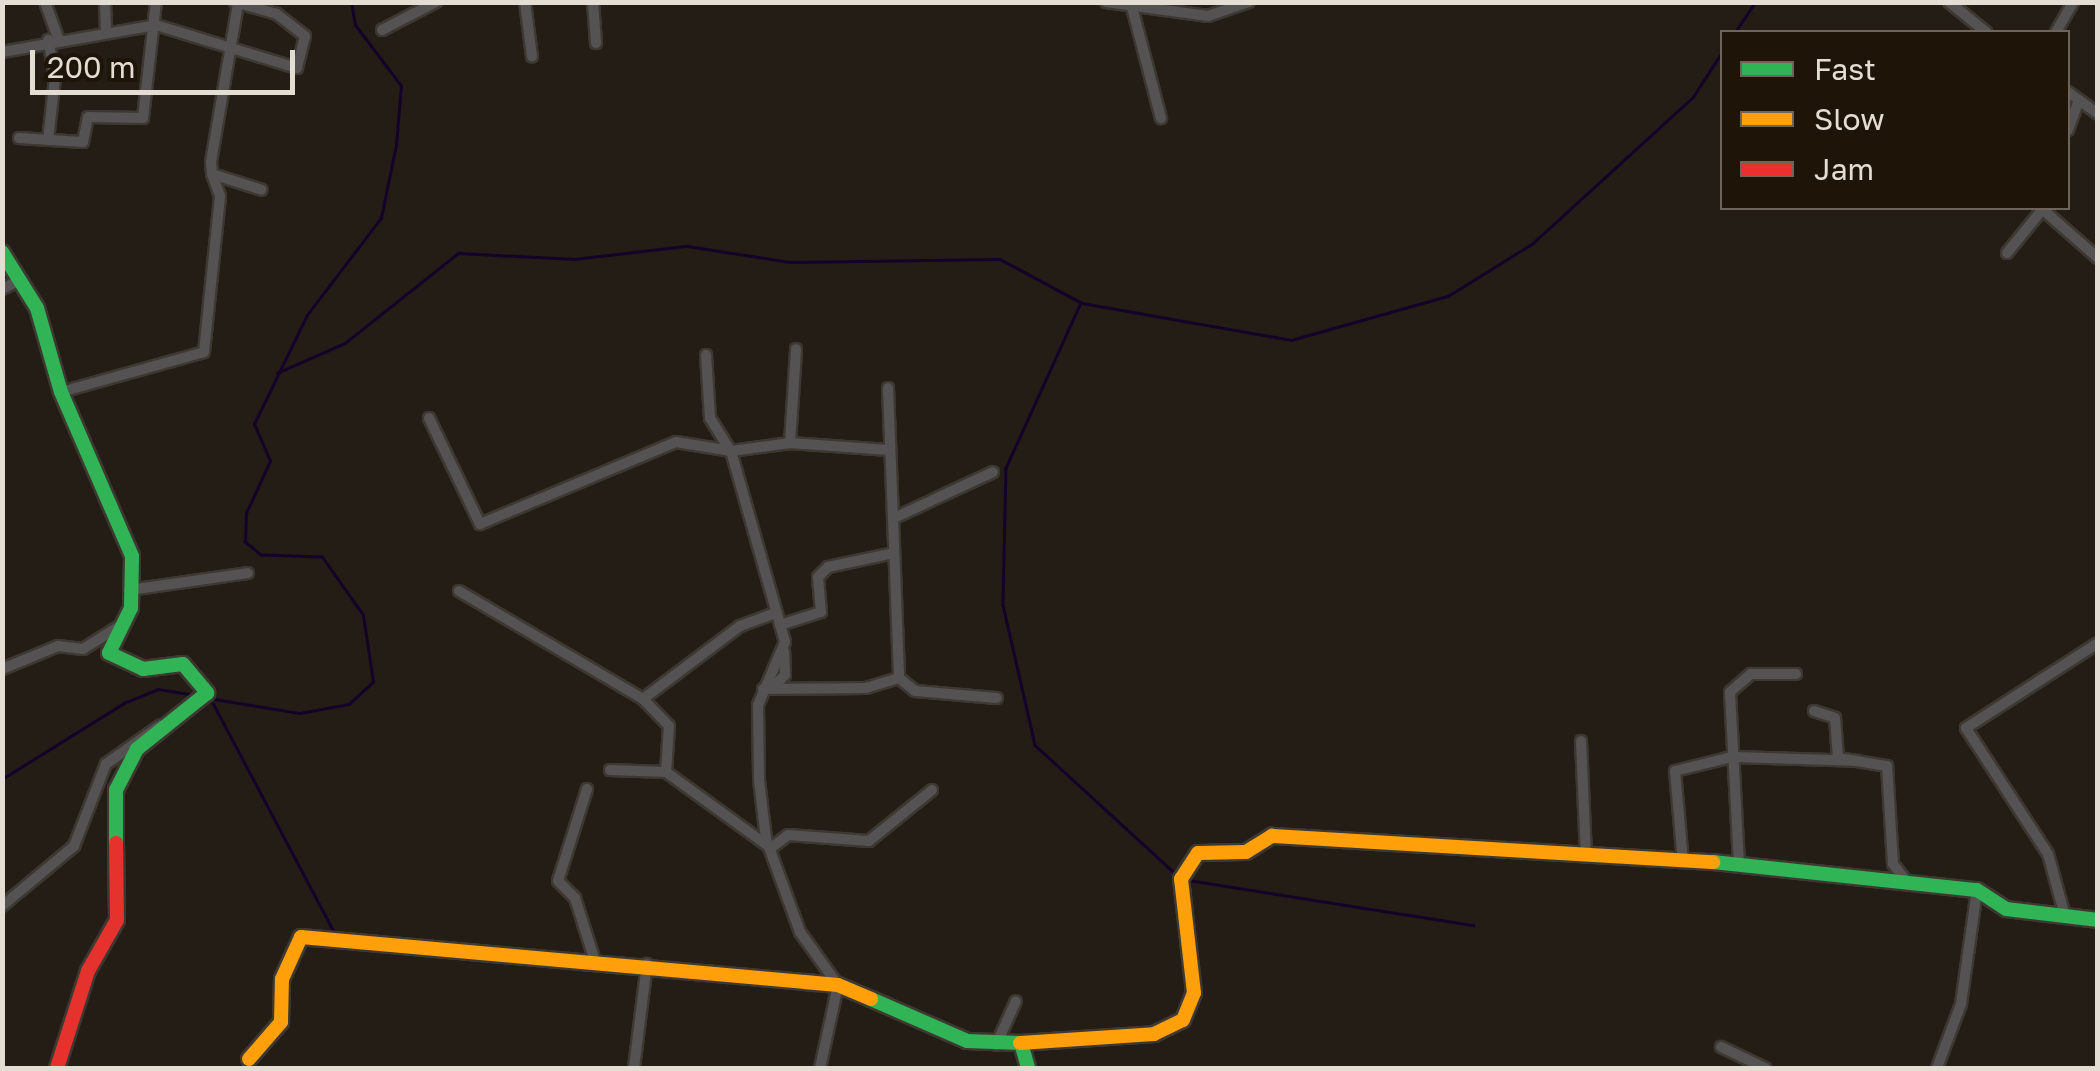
<!DOCTYPE html>
<style>
body{margin:0}
#map{position:relative;width:2100px;height:1071px;overflow:hidden;background:#231d16;font-family:"Golos Text",sans-serif}
div>[style]{position:absolute}
[style*='--x']{left:calc(var(--x)*1px);top:calc(var(--y)*1px);width:calc(var(--w)*1px);rotate:calc(var(--a)*1deg)}
.stream>*{height:2.5px;margin:-1.25px;padding:0 1.25px;transform-origin:1.25px;border-radius:1.25px;background:#140329}
.roads{filter:drop-shadow(2px 0 #3d3831) drop-shadow(-2px 0 #3d3831) drop-shadow(0 2px #3d3831) drop-shadow(0 -2px #3d3831)}
.street>*{height:10px;margin:-5px;padding:0 5px;transform-origin:5px;border-radius:5px;background:#555253}
.fast>*{height:14px;margin:-7px;padding:0 7px;transform-origin:7px;border-radius:7px;background:#30b455}
.slow>*{height:14px;margin:-7px;padding:0 7px;transform-origin:7px;border-radius:7px;background:#ff9f0a}
.jam>*{height:14px;margin:-7px;padding:0 7px;transform-origin:7px;border-radius:7px;background:#e5322d}
span{translate:-50% -50%;white-space:nowrap;text-align:center;line-height:1.15;-webkit-text-stroke:10px #1e1508;paint-order:stroke}
.frame{position:absolute;inset:0;border:5px solid #e4ddd4;pointer-events:none}
.legend{position:absolute;left:1720px;top:30px;width:350px;height:180px;box-sizing:border-box;background:#1e1508;border:2px solid #6d655a;margin:0;padding:12px 18px;list-style:none;font-size:30px;color:#e4ddd4}
.legend li{display:flex;align-items:center;gap:20px;height:50px}
.legend b{width:50px;border:2px solid #6d655a}
.scale{position:absolute;left:30px;top:50px;width:265px;height:45px;box-sizing:border-box;border:5px solid #e4ddd4;border-top:0;padding-left:12px;font-size:30px;line-height:35px;white-space:nowrap;color:#e4ddd4;-webkit-text-stroke:8px #1e1508;paint-order:stroke}
</style>
<div id="map">
<div class="stream">
<div style="--x:1735;--y:32;--w:36;--a:-56"></div>
<div style="--x:1080;--y:305;--w:179;--a:114.4"></div>
<div style="--x:1006;--y:468;--w:137;--a:91.3"></div>
<div style="--x:1003;--y:605;--w:144;--a:77.1"></div>
<div style="--x:1035;--y:745;--w:193;--a:42.5"></div>
<div style="--x:277;--y:373;--w:74;--a:-23.8"></div>
<div style="--x:345;--y:343;--w:144;--a:-38.5"></div>
<div style="--x:458;--y:253;--w:116;--a:3"></div>
<div style="--x:574;--y:259;--w:114;--a:-6.6"></div>
<div style="--x:687;--y:246;--w:104;--a:8.8"></div>
<div style="--x:790;--y:262;--w:210;--a:-0.8"></div>
<div style="--x:1000;--y:259;--w:93;--a:28.2"></div>
<div style="--x:1082;--y:303;--w:212;--a:10"></div>
<div style="--x:1291;--y:340;--w:163;--a:-15.7"></div>
<div style="--x:1448;--y:296;--w:100;--a:-31.9"></div>
<div style="--x:1533;--y:243;--w:217;--a:-42.4"></div>
<div style="--x:1693;--y:97;--w:54;--a:-57.2"></div>
<div style="--x:208;--y:698;--w:93;--a:9.3"></div>
<div style="--x:300;--y:713;--w:50;--a:-10.4"></div>
<div style="--x:349;--y:704;--w:33;--a:-43"></div>
<div style="--x:373;--y:682;--w:68;--a:-98.5"></div>
<div style="--x:363;--y:615;--w:71;--a:-125.3"></div>
<div style="--x:322;--y:557;--w:61;--a:-178.1"></div>
<div style="--x:261;--y:555;--w:21;--a:-141"></div>
<div style="--x:245;--y:542;--w:29;--a:-88"></div>
<div style="--x:246;--y:513;--w:57;--a:-65.2"></div>
<div style="--x:270;--y:461;--w:40;--a:-113.4"></div>
<div style="--x:254;--y:424;--w:121;--a:-64.1"></div>
<div style="--x:307;--y:315;--w:122;--a:-52.7"></div>
<div style="--x:381;--y:218;--w:75;--a:-78.4"></div>
<div style="--x:396;--y:145;--w:59;--a:-85.2"></div>
<div style="--x:401;--y:86;--w:76;--a:-127"></div>
<div style="--x:355;--y:25;--w:23;--a:-100"></div>
<div style="--x:213;--y:703;--w:259;--a:62.1"></div>
<div style="--x:2;--y:779;--w:144;--a:-31.9"></div>
<div style="--x:124;--y:703;--w:37;--a:-22"></div>
<div style="--x:158;--y:689;--w:37;--a:9"></div>
<div style="--x:1188;--y:880;--w:289;--a:9"></div>
</div>
<div class="roads">
<div class="street">
<div style="--x:45;--y:2;--w:38;--a:70"></div>
<div style="--x:105;--y:2;--w:27;--a:88"></div>
<div style="--x:525;--y:2;--w:55;--a:82.7"></div>
<div style="--x:593;--y:2;--w:41;--a:85.8"></div>
<div style="--x:1106;--y:2;--w:103;--a:7.8"></div>
<div style="--x:1208;--y:16;--w:43;--a:-18.9"></div>
<div style="--x:1949;--y:2;--w:48;--a:39"></div>
<div style="--x:238;--y:4;--w:160;--a:99.7"></div>
<div style="--x:211;--y:162;--w:12;--a:85"></div>
<div style="--x:212;--y:174;--w:52;--a:17.7"></div>
<div style="--x:1132;--y:7;--w:115;--a:75.4"></div>
<div style="--x:382;--y:30;--w:61;--a:-27.4"></div>
<div style="--x:2056;--y:32;--w:34;--a:-60"></div>
<div style="--x:2;--y:52;--w:156;--a:-9.9"></div>
<div style="--x:156;--y:25;--w:147;--a:17"></div>
<div style="--x:297;--y:68;--w:33;--a:-76"></div>
<div style="--x:305;--y:36;--w:36;--a:-142"></div>
<div style="--x:277;--y:14;--w:44;--a:-164.1"></div>
<div style="--x:2068;--y:92;--w:37;--a:36"></div>
<div style="--x:2068;--y:130;--w:32;--a:-70"></div>
<div style="--x:19;--y:138;--w:64;--a:3.6"></div>
<div style="--x:83;--y:142;--w:25;--a:-79"></div>
<div style="--x:88;--y:117;--w:55;--a:1"></div>
<div style="--x:143;--y:118;--w:117;--a:-83.6"></div>
<div style="--x:48;--y:140;--w:62;--a:-83.6"></div>
<div style="--x:55;--y:78;--w:39;--a:-100"></div>
<div style="--x:2041;--y:208;--w:76;--a:41.3"></div>
<div style="--x:2007;--y:253;--w:55;--a:-50.9"></div>
<div style="--x:2;--y:289;--w:20;--a:-27"></div>
<div style="--x:706;--y:355;--w:63;--a:86.4"></div>
<div style="--x:710;--y:418;--w:39;--a:58"></div>
<div style="--x:731;--y:451;--w:198;--a:74.2"></div>
<div style="--x:785;--y:642;--w:69;--a:113.2"></div>
<div style="--x:758;--y:705;--w:75;--a:89.2"></div>
<div style="--x:759;--y:780;--w:59;--a:83.2"></div>
<div style="--x:766;--y:839;--w:99;--a:69.9"></div>
<div style="--x:800;--y:932;--w:65;--a:54.4"></div>
<div style="--x:838;--y:985;--w:85;--a:102.2"></div>
<div style="--x:888;--y:388;--w:290;--a:87.8"></div>
<div style="--x:899;--y:678;--w:21;--a:39"></div>
<div style="--x:915;--y:691;--w:82;--a:4.9"></div>
<div style="--x:61;--y:392;--w:148;--a:-15.6"></div>
<div style="--x:204;--y:352;--w:157;--a:-84.1"></div>
<div style="--x:220;--y:196;--w:23;--a:-110"></div>
<div style="--x:429;--y:418;--w:118;--a:64.3"></div>
<div style="--x:480;--y:524;--w:212;--a:-22.7"></div>
<div style="--x:676;--y:442;--w:56;--a:9.3"></div>
<div style="--x:731;--y:451;--w:60;--a:-7.7"></div>
<div style="--x:790;--y:443;--w:99;--a:4"></div>
<div style="--x:790;--y:443;--w:94;--a:-86.3"></div>
<div style="--x:894;--y:518;--w:109;--a:-24.9"></div>
<div style="--x:129;--y:590;--w:120;--a:-8.1"></div>
<div style="--x:459;--y:591;--w:213;--a:30.4"></div>
<div style="--x:643;--y:699;--w:121;--a:-37"></div>
<div style="--x:740;--y:626;--w:38;--a:-20"></div>
<div style="--x:780;--y:625;--w:43;--a:-17.6"></div>
<div style="--x:821;--y:612;--w:35;--a:-95"></div>
<div style="--x:818;--y:577;--w:14;--a:-45"></div>
<div style="--x:828;--y:567;--w:67;--a:-12"></div>
<div style="--x:2;--y:669;--w:61;--a:-22.3"></div>
<div style="--x:58;--y:646;--w:25;--a:7"></div>
<div style="--x:83;--y:649;--w:41;--a:-32.2"></div>
<div style="--x:772;--y:688;--w:18;--a:-45"></div>
<div style="--x:785;--y:675;--w:23;--a:-92"></div>
<div style="--x:763;--y:689;--w:103;--a:-0.6"></div>
<div style="--x:866;--y:688;--w:34;--a:-17"></div>
<div style="--x:643;--y:699;--w:37;--a:46"></div>
<div style="--x:669;--y:726;--w:46;--a:93.7"></div>
<div style="--x:1814;--y:711;--w:22;--a:18"></div>
<div style="--x:1835;--y:718;--w:40;--a:85.7"></div>
<div style="--x:1838;--y:758;--w:50;--a:9.3"></div>
<div style="--x:1887;--y:766;--w:98;--a:86.5"></div>
<div style="--x:1893;--y:864;--w:23;--a:52"></div>
<div style="--x:1581;--y:741;--w:115;--a:87.5"></div>
<div style="--x:610;--y:770;--w:56;--a:2"></div>
<div style="--x:666;--y:772;--w:130;--a:35.9"></div>
<div style="--x:771;--y:848;--w:21;--a:-37"></div>
<div style="--x:788;--y:835;--w:81;--a:4.2"></div>
<div style="--x:869;--y:841;--w:81;--a:-39"></div>
<div style="--x:587;--y:789;--w:96;--a:107.5"></div>
<div style="--x:558;--y:881;--w:24;--a:45"></div>
<div style="--x:575;--y:898;--w:63;--a:72.4"></div>
<div style="--x:1683;--y:862;--w:91;--a:-95"></div>
<div style="--x:1675;--y:771;--w:59;--a:-13.8"></div>
<div style="--x:1732;--y:757;--w:125;--a:1.8"></div>
<div style="--x:1739;--y:864;--w:172;--a:-93"></div>
<div style="--x:1730;--y:692;--w:28;--a:-41"></div>
<div style="--x:1751;--y:674;--w:45;--a:0"></div>
<div style="--x:2;--y:906;--w:94;--a:-39.8"></div>
<div style="--x:74;--y:846;--w:88;--a:-68.7"></div>
<div style="--x:106;--y:764;--w:67;--a:-35.3"></div>
<div style="--x:2065;--y:916;--w:64;--a:-105.3"></div>
<div style="--x:2048;--y:854;--w:150;--a:-123.1"></div>
<div style="--x:1966;--y:728;--w:157;--a:-32.8"></div>
<div style="--x:996;--y:1045;--w:48;--a:-65.6"></div>
<div style="--x:1721;--y:1047;--w:49;--a:25.5"></div>
<div style="--x:634;--y:1068;--w:105;--a:-82.9"></div>
<div style="--x:1937;--y:1068;--w:68;--a:-69.4"></div>
<div style="--x:1961;--y:1004;--w:115;--a:-82"></div>
</div>
<div class="fast">
<div style="--x:2;--y:252;--w:66;--a:58"></div>
<div style="--x:37;--y:308;--w:87;--a:74.1"></div>
<div style="--x:61;--y:392;--w:179;--a:66.6"></div>
<div style="--x:132;--y:556;--w:52;--a:91.1"></div>
<div style="--x:131;--y:608;--w:50;--a:116.1"></div>
<div style="--x:109;--y:653;--w:38;--a:25"></div>
<div style="--x:143;--y:669;--w:40;--a:-7.1"></div>
<div style="--x:183;--y:664;--w:38;--a:50"></div>
<div style="--x:207;--y:693;--w:90;--a:141.3"></div>
<div style="--x:137;--y:749;--w:46;--a:117.1"></div>
<div style="--x:116;--y:790;--w:53;--a:90"></div>
<div style="--x:1713;--y:862;--w:265;--a:6.1"></div>
<div style="--x:1977;--y:890;--w:35;--a:33"></div>
<div style="--x:2006;--y:909;--w:93;--a:6.8"></div>
<div style="--x:871;--y:999;--w:105;--a:23.6"></div>
<div style="--x:967;--y:1041;--w:54;--a:2.1"></div>
<div style="--x:1021;--y:1043;--w:26;--a:74"></div>
</div>
<div class="slow">
<div style="--x:1020;--y:1043;--w:134;--a:-3.8"></div>
<div style="--x:1154;--y:1034;--w:32;--a:-26"></div>
<div style="--x:1183;--y:1020;--w:29;--a:-68"></div>
<div style="--x:1194;--y:993;--w:115;--a:-96.5"></div>
<div style="--x:1181;--y:879;--w:31;--a:-57"></div>
<div style="--x:1198;--y:853;--w:48;--a:-1.2"></div>
<div style="--x:1246;--y:852;--w:31;--a:-32"></div>
<div style="--x:1272;--y:836;--w:442;--a:3.4"></div>
<div style="--x:249;--y:1059;--w:49;--a:-49.1"></div>
<div style="--x:281;--y:1022;--w:43;--a:-88.7"></div>
<div style="--x:282;--y:979;--w:46;--a:-65.7"></div>
<div style="--x:301;--y:937;--w:539;--a:5.11"></div>
<div style="--x:838;--y:985;--w:36;--a:23"></div>
</div>
<div class="jam">
<div style="--x:57;--y:1068;--w:102;--a:-72.3"></div>
<div style="--x:88;--y:971;--w:59;--a:-60.4"></div>
<div style="--x:117;--y:920;--w:77;--a:-90.7"></div>
</div>
</div>
<div class="frame"></div>
<ul class="legend">
<li><b style="height:12px;background:#30b455"></b>Fast</li>
<li><b style="height:12px;background:#ff9f0a"></b>Slow</li>
<li><b style="height:12px;background:#e5322d"></b>Jam</li>
</ul>
<div class="scale">200 m</div>
</div>
